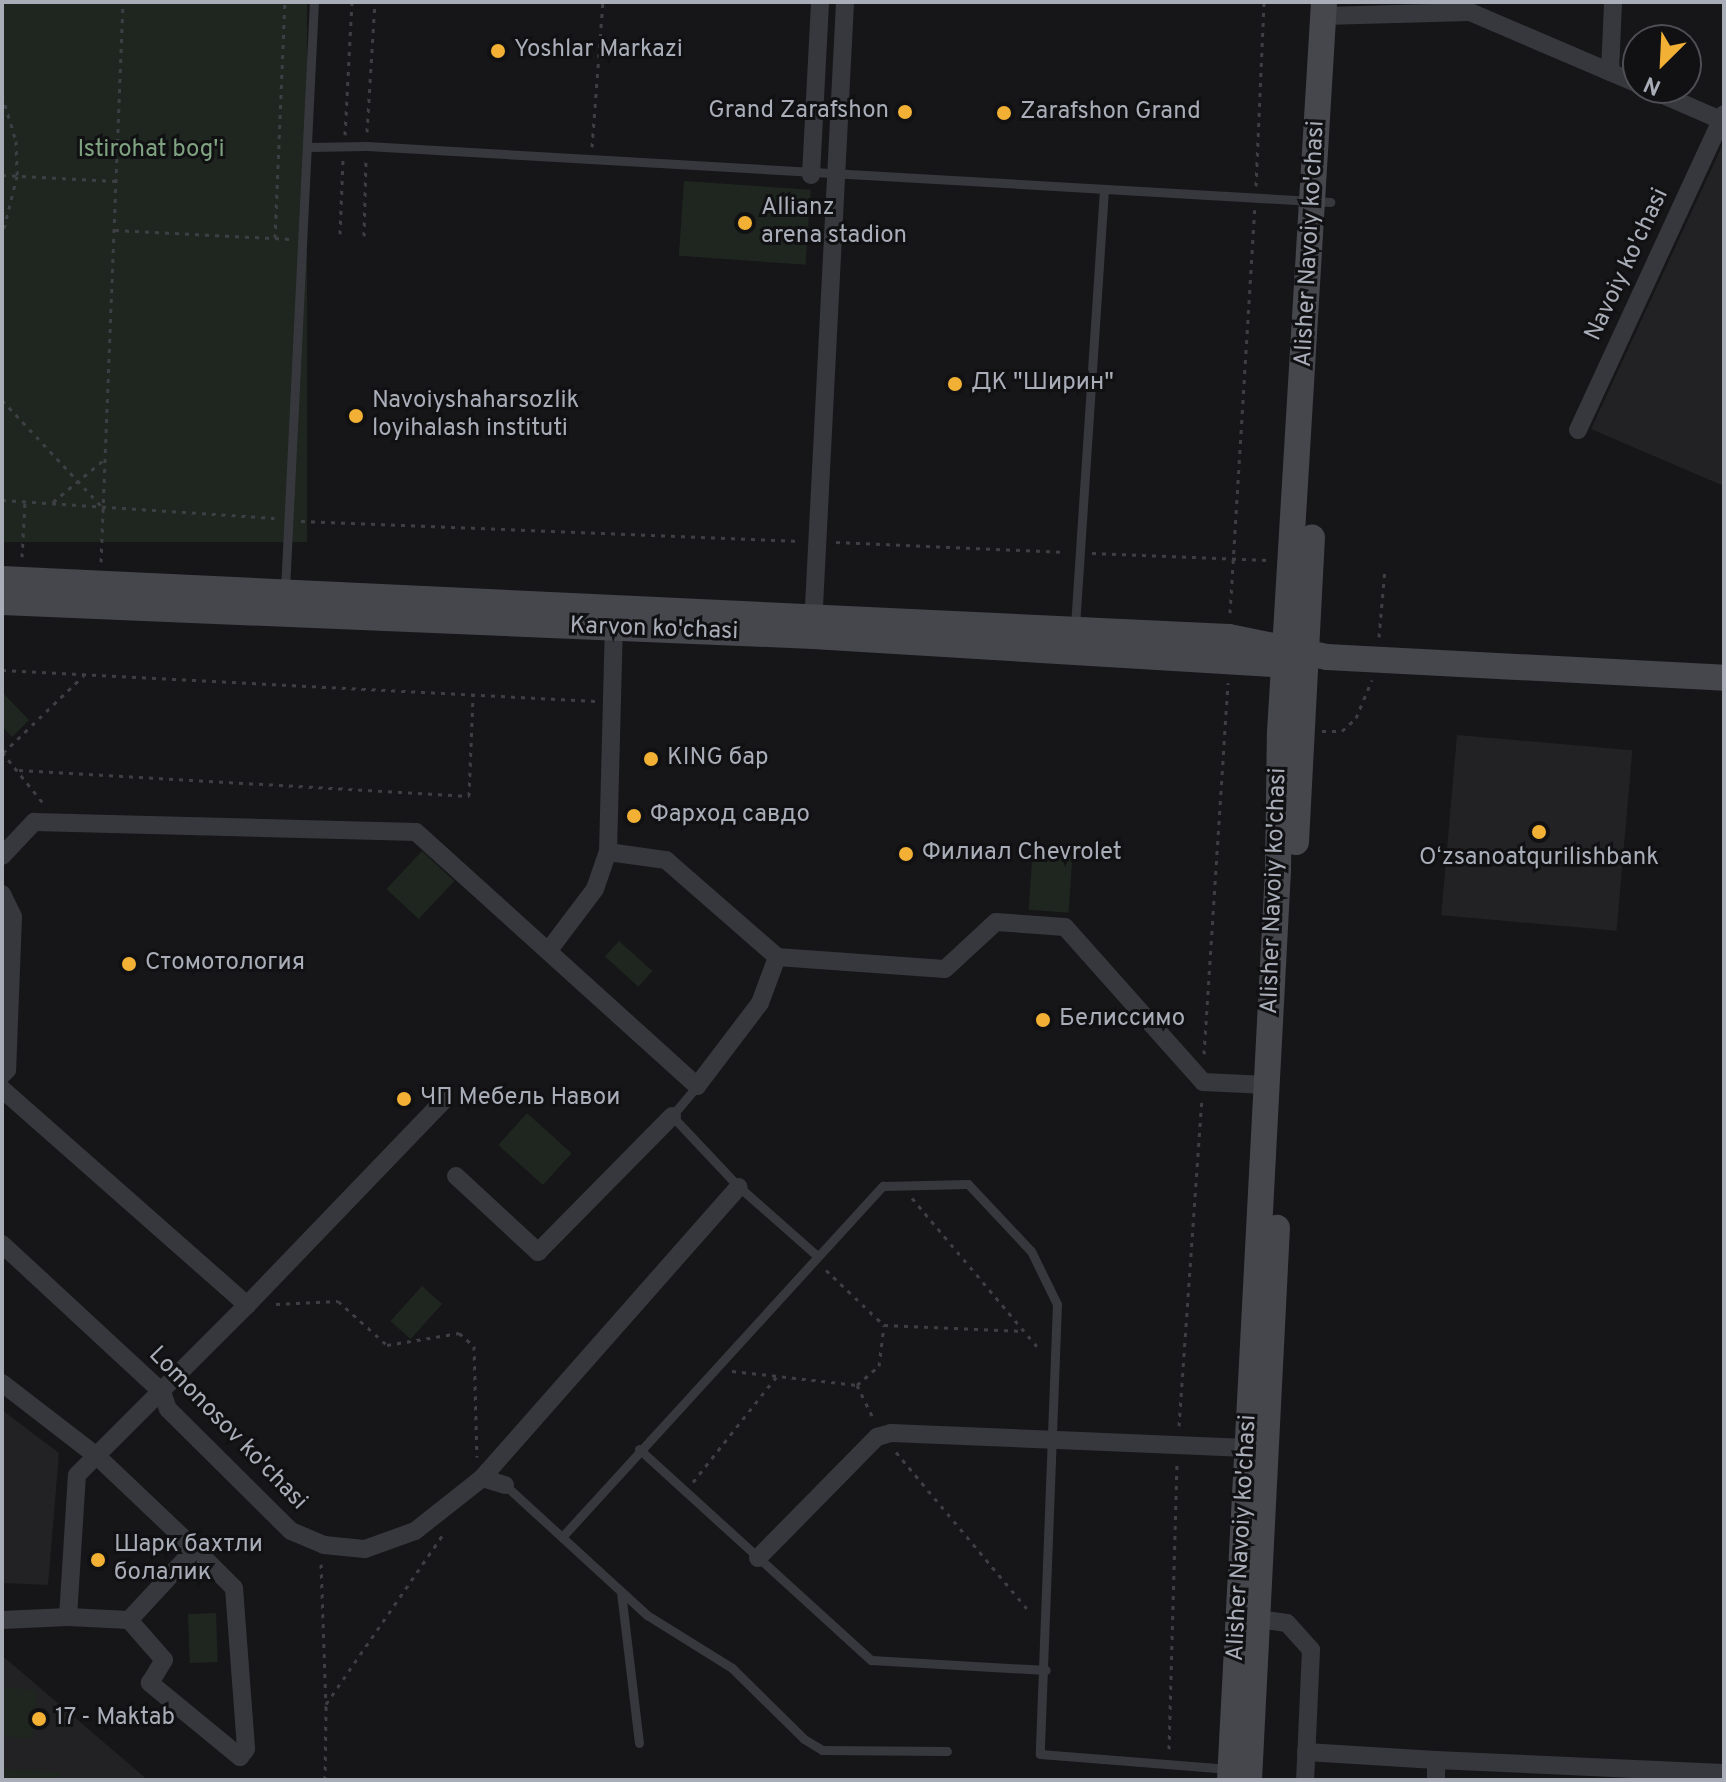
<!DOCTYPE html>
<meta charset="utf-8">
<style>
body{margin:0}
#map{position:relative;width:1726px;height:1782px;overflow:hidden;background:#161618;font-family:Overpass,sans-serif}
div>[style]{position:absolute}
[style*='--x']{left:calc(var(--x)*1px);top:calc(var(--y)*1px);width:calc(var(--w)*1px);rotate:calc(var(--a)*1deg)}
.built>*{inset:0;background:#222225;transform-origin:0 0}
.green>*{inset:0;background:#1e261f;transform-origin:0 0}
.path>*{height:3px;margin-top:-1.5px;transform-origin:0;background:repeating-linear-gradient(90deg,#3d3f44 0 4px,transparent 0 10px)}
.lane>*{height:9px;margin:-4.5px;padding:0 4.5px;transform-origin:4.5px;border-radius:4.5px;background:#37383d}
.street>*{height:18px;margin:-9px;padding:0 9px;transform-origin:9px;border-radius:9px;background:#37383d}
.secondary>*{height:26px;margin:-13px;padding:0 13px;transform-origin:13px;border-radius:13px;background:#45474d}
.dots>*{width:22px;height:22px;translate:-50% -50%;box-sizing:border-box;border:4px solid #111113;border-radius:50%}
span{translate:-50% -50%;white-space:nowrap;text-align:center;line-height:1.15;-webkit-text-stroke:6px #111113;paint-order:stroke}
.poi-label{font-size:24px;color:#a8adb8}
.left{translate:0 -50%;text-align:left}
.right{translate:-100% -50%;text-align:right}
.park-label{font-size:24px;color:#7fa381}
.street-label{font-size:24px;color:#a8adb8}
.frame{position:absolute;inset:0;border:4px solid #a8adb8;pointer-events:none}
.north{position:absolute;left:1622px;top:24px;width:80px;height:80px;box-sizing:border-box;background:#111113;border:2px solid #4d4f55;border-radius:50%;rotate:204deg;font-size:22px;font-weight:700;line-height:32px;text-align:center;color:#a8adb8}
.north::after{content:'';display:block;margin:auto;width:28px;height:36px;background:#f2b134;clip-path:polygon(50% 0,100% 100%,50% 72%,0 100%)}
</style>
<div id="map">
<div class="built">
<div style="clip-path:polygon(1724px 142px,1724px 486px,1591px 429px)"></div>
<div style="left:1457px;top:735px;width:176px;height:181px;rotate:5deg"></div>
<div style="clip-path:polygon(2px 1410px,59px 1453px,48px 1585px,2px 1583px)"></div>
<div style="clip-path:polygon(2px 1658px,5px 1658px,148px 1780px,2px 1780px)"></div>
</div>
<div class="green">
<div style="left:2px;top:2px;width:305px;height:540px"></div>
<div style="left:684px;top:181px;width:127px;height:75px;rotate:4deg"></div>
<div style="clip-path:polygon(2px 692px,29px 720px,12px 737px,2px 726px)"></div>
<div style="left:1033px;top:847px;width:40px;height:63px;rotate:4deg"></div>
<div style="left:422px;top:851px;width:44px;height:52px;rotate:43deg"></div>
<div style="left:619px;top:941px;width:45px;height:21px;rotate:42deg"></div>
<div style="left:527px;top:1113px;width:60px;height:43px;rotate:42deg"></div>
<div style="left:422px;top:1286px;width:27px;height:47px;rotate:42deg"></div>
<div style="left:216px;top:1613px;width:49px;height:28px;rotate:88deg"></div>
<div style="left:2px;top:1687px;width:35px;height:49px;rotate:5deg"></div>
<div style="clip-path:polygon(2px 1769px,60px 1772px,60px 1780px,2px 1780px)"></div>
</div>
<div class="path">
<div style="--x:2;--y:95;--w:48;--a:73.1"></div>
<div style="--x:16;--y:141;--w:35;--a:88"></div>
<div style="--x:17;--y:176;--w:62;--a:104"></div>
<div style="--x:367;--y:132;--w:130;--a:-86.5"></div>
<div style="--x:345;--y:135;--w:133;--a:-87"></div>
<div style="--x:592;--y:147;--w:145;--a:-85.7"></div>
<div style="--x:2;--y:175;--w:114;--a:3"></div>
<div style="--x:1256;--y:186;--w:184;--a:-87.5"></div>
<div style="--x:115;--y:230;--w:176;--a:2.9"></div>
<div style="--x:340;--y:234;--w:76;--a:-87.7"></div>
<div style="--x:364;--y:236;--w:77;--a:-88.5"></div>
<div style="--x:275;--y:238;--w:236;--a:-87.6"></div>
<div style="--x:2;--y:400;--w:148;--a:46.9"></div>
<div style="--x:2;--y:500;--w:273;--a:3.8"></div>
<div style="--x:53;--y:502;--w:69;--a:-39.7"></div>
<div style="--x:301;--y:521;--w:500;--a:2.29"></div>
<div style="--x:836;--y:542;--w:229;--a:2.5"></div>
<div style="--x:1092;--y:553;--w:176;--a:2.3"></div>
<div style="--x:22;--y:557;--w:56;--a:-86.9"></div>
<div style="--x:101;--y:562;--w:560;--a:-87.75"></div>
<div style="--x:1230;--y:613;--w:404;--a:-86.5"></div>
<div style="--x:1379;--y:637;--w:68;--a:-85"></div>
<div style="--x:2;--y:670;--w:595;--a:2.99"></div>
<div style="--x:1322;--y:731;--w:20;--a:0"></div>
<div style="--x:1342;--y:731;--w:19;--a:-43"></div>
<div style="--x:1356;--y:718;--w:41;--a:-67.2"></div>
<div style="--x:2;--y:752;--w:67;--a:51.1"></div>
<div style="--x:3;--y:753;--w:112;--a:-43.9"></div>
<div style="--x:19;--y:770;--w:451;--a:3.3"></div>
<div style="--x:469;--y:796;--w:101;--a:-87.7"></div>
<div style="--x:1204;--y:1054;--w:372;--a:-86.3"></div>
<div style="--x:912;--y:1198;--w:200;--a:49.9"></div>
<div style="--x:826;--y:1270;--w:80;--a:43.5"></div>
<div style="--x:884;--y:1325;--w:140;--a:2.5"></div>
<div style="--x:276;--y:1304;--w:62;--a:-2.8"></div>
<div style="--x:338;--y:1301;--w:66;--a:41.9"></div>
<div style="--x:387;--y:1345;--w:73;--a:-9.5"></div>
<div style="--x:459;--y:1333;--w:20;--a:41"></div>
<div style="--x:474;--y:1346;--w:111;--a:88.5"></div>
<div style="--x:732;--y:1371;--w:126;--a:6.4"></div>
<div style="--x:857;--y:1385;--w:39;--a:64"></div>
<div style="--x:857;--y:1385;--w:29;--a:-41"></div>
<div style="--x:879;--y:1366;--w:41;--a:-83"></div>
<div style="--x:1179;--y:1426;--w:329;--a:-86"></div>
<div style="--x:896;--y:1452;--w:209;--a:50.1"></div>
<div style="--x:693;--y:1482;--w:135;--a:-51.6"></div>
<div style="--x:321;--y:1564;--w:140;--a:88"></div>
<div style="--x:1169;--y:1749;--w:288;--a:-88.4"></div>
<div style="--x:325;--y:1780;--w:76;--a:-89.2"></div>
<div style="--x:326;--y:1704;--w:208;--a:-55.4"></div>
</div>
<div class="lane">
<div style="--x:308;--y:147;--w:59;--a:-1"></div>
<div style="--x:367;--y:146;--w:965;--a:3.33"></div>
<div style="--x:285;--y:590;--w:589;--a:-87.18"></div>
<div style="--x:1075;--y:626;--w:437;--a:-86.2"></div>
<div style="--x:697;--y:1086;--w:39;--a:130"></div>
<div style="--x:672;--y:1116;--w:98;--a:46.7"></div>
<div style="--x:739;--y:1187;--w:103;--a:41.4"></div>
<div style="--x:639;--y:1449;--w:314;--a:42.3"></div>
<div style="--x:871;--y:1660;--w:175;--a:3.3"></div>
<div style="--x:505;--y:1485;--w:193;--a:42.5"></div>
<div style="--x:647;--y:1615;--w:100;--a:31.9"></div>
<div style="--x:732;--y:1668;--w:101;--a:44.6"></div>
<div style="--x:804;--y:1739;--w:21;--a:31"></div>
<div style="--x:822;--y:1750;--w:125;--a:0.5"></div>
<div style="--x:562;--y:1537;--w:476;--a:-47.6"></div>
<div style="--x:883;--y:1186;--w:85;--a:-1.3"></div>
<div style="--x:968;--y:1184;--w:92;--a:46.8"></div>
<div style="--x:1031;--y:1251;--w:59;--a:63.9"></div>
<div style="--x:1057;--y:1304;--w:450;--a:92.2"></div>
<div style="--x:1040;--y:1754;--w:190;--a:4.5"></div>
<div style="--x:621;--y:1592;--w:152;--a:83.2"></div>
</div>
<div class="street">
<div style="--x:1323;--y:16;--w:147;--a:-1.6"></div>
<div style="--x:1470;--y:12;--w:183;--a:23.2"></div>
<div style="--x:1610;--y:72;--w:70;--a:-87.5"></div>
<div style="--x:1647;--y:88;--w:81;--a:23.4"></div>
<div style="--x:811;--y:175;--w:173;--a:-87"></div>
<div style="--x:1578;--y:430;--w:348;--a:-65.2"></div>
<div style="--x:813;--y:626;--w:625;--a:-87.06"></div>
<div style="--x:608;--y:852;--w:59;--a:7.9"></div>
<div style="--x:666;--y:860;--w:147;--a:41.1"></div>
<div style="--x:777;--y:957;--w:168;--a:4.1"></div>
<div style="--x:945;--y:969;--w:69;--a:-42.7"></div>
<div style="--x:996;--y:922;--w:69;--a:4.1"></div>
<div style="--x:1065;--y:927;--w:208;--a:48.3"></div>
<div style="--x:1203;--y:1082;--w:64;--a:2.7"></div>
<div style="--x:2;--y:856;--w:47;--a:-46.7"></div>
<div style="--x:34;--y:822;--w:382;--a:1.5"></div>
<div style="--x:416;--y:832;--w:379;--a:42.1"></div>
<div style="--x:697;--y:1086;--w:104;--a:-52.8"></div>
<div style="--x:760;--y:1003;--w:49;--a:-69.7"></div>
<div style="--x:2;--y:894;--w:25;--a:64"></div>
<div style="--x:13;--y:917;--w:153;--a:92.2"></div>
<div style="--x:7;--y:1070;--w:7;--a:135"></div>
<div style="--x:549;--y:950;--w:76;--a:-53"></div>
<div style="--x:595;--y:889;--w:39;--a:-71"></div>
<div style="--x:608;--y:852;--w:236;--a:-88.5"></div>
<div style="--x:2;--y:1089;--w:327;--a:41.4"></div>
<div style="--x:247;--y:1305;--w:284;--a:-46.1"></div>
<div style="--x:456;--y:1176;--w:112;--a:42.8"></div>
<div style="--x:538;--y:1252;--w:191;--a:-45.4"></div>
<div style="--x:2;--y:1244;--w:218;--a:42.8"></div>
<div style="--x:162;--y:1392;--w:18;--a:71"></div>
<div style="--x:168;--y:1409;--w:173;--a:44.8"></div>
<div style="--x:291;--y:1531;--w:36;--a:23"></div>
<div style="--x:324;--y:1545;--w:41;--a:5.6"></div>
<div style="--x:365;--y:1549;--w:53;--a:-19.8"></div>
<div style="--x:415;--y:1531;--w:85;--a:-38.3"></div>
<div style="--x:482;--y:1478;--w:24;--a:17"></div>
<div style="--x:2;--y:1383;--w:123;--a:37.7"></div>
<div style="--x:99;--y:1458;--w:132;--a:43.5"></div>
<div style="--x:482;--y:1478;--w:388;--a:-48.6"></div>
<div style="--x:195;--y:1549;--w:55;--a:45"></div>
<div style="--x:234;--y:1588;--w:161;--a:85.7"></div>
<div style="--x:246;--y:1749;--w:10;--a:127"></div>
<div style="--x:240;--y:1757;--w:117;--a:-140.6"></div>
<div style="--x:150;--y:1683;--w:27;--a:-59"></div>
<div style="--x:164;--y:1660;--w:53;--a:-131.2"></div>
<div style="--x:129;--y:1620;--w:97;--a:-47.1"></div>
<div style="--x:758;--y:1558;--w:170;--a:-45.5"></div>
<div style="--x:877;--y:1437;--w:15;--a:-16"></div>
<div style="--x:891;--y:1433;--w:356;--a:2.4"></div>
<div style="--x:68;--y:1617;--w:61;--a:2.8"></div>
<div style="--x:1258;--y:1619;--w:29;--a:8"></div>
<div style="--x:1287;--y:1623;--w:36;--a:48"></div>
<div style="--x:1311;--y:1650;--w:130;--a:92.6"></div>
<div style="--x:2;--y:1620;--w:66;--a:-2.6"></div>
<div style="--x:68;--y:1617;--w:142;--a:-86.4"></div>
<div style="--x:77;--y:1475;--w:240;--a:-45"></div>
<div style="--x:1306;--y:1752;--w:130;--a:3.5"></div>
<div style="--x:1436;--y:1780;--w:20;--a:-90"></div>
<div style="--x:1436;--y:1760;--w:288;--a:2.6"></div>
</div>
<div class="secondary">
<div style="--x:2;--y:579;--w:1228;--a:2.71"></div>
<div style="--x:1229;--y:637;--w:100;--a:11.5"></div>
<div style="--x:1327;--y:657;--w:398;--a:3"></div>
<div style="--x:2;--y:602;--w:812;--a:2.4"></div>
<div style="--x:813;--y:636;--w:477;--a:3.5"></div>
<div style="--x:1296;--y:842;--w:305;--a:-87"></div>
<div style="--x:1230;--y:1780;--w:911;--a:-86.98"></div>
<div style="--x:1278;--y:870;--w:138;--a:-89.2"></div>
<div style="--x:1280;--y:732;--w:731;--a:-86.55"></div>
<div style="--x:1249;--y:1780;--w:553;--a:-87.1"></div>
</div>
<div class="dots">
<div style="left:498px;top:51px;background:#f2b134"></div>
<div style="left:905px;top:112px;background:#f2b134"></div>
<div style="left:1004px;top:113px;background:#f2b134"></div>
<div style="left:745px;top:223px;background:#f2b134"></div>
<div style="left:955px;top:384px;background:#f2b134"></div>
<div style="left:356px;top:416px;background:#f2b134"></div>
<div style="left:651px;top:759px;background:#f2b134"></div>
<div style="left:634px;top:816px;background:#f2b134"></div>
<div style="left:1539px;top:832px;background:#f2b134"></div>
<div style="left:906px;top:854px;background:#f2b134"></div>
<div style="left:129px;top:964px;background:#f2b134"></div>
<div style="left:1043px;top:1020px;background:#f2b134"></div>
<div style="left:404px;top:1099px;background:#f2b134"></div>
<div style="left:98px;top:1560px;background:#f2b134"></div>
<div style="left:39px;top:1719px;background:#f2b134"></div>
</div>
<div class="poi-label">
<span class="left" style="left:514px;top:51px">Yoshlar Markazi</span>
<span class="right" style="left:889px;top:112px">Grand Zarafshon</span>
<span class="left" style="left:1020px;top:113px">Zarafshon Grand</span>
<span class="left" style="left:761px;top:223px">Allianz<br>arena stadion</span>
<span class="left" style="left:971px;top:384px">ДК "Ширин"</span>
<span class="left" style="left:372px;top:416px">Navoiyshaharsozlik<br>loyihalash instituti</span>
<span class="left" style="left:667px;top:759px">KING бар</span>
<span class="left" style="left:650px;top:816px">Фарход савдо</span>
<span class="left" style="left:922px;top:854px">Филиал Chevrolet</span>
<span style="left:1539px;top:859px">Oʻzsanoatqurilishbank</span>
<span class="left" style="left:145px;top:964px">Стомотология</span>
<span class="left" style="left:1059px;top:1020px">Белиссимо</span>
<span class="left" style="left:420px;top:1099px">ЧП Мебель Навои</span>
<span class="left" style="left:114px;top:1560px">Шарк бахтли<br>болалик</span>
<span class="left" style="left:55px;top:1719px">17 - Maktab</span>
</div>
<div class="park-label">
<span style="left:151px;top:151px">Istirohat bog'i</span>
</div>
<div class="street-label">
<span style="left:1311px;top:244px;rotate:-87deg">Alisher Navoiy ko'chasi</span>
<span style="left:1628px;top:265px;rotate:-65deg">Navoiy ko'chasi</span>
<span style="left:654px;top:630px;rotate:2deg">Karvon ko'chasi</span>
<span style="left:1275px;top:891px;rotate:-88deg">Alisher Navoiy ko'chasi</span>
<span style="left:227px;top:1429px;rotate:46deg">Lomonosov ko'chasi</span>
<span style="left:1243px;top:1538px;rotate:-87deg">Alisher Navoiy ko'chasi</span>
</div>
<div class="frame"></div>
<div class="north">N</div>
</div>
